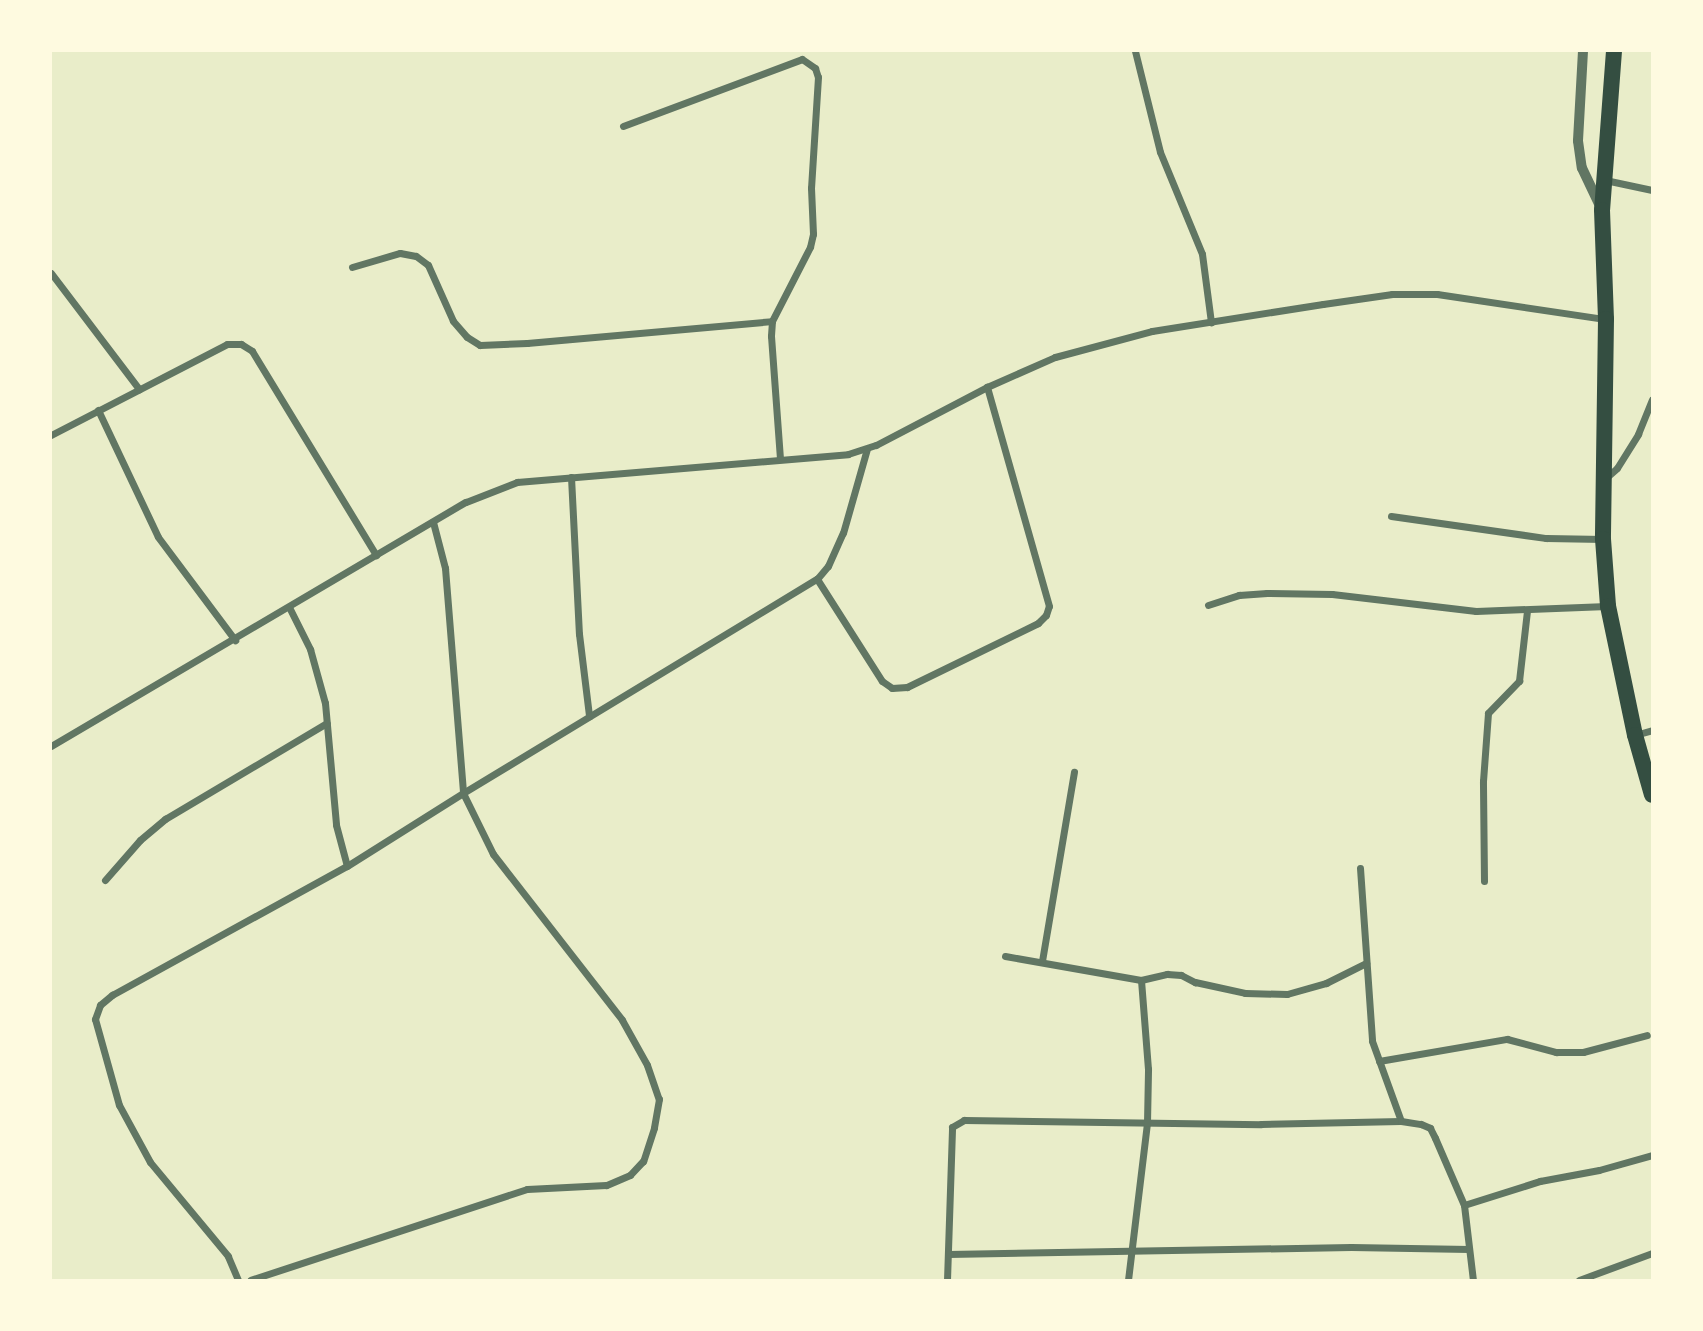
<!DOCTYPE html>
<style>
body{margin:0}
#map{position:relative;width:1703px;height:1331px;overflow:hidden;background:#e9edc9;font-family:"Open Sans",sans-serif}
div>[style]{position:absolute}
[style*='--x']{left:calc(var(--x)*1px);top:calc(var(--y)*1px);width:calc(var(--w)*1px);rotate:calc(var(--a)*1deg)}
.minor>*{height:7px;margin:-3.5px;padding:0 3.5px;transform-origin:3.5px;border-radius:3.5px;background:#617663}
.tertiary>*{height:10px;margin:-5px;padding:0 5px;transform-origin:5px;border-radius:5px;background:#617663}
.trunk>*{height:16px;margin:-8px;padding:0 8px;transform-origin:8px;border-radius:8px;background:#344e41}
span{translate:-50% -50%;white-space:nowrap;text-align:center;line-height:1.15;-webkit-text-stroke:6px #fefae0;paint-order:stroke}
.frame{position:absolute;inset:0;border:52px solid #fefae0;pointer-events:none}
</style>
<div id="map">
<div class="minor">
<div style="--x:1135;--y:51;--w:104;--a:76.1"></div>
<div style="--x:1160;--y:152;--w:110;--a:67.6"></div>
<div style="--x:1202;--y:254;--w:69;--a:82.5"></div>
<div style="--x:623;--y:126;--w:191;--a:-20.5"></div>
<div style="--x:802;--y:59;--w:16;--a:35"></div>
<div style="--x:815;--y:68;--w:9;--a:72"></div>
<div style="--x:818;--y:77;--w:111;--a:93.6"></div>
<div style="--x:811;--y:188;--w:46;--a:87.5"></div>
<div style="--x:813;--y:234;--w:13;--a:103"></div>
<div style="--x:810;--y:247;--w:83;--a:117.2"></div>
<div style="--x:772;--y:321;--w:15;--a:94"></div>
<div style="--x:771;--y:336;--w:123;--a:85.8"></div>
<div style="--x:1605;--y:180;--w:48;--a:12"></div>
<div style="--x:352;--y:267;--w:50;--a:-16.3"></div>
<div style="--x:400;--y:253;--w:16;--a:11"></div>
<div style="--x:416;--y:256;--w:15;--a:37"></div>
<div style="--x:428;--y:265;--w:61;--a:65.9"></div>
<div style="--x:453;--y:321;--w:21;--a:49"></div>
<div style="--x:467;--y:337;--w:15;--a:32"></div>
<div style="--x:480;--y:345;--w:47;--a:-2.4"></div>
<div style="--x:527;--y:343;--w:246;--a:-5.1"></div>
<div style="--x:51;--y:273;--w:146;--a:52.8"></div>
<div style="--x:98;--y:410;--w:140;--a:64.7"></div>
<div style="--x:158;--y:537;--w:129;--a:53.2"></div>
<div style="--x:51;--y:435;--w:198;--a:-27.3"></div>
<div style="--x:227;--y:344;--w:14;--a:0"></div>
<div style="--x:241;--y:344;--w:13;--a:32"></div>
<div style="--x:252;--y:351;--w:239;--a:58.7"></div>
<div style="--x:571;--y:477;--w:157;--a:87.1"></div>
<div style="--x:579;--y:634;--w:83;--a:83"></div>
<div style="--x:1607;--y:477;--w:13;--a:-42"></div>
<div style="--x:1617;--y:468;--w:40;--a:-58"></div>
<div style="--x:1638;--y:434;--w:37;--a:-68"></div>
<div style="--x:1391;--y:516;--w:157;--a:8.1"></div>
<div style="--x:1546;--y:538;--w:57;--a:1"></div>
<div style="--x:433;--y:522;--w:48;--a:75.4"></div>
<div style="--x:445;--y:568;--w:226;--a:85.4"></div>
<div style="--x:463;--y:793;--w:414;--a:-31.2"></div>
<div style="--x:817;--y:579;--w:17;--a:-50"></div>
<div style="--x:828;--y:566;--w:36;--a:-66"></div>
<div style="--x:843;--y:533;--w:87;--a:-74.1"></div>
<div style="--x:817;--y:579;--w:121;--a:57.5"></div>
<div style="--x:882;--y:681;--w:12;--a:35"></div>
<div style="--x:892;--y:688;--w:15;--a:-4"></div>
<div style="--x:907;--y:687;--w:146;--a:-26"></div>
<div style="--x:1038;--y:623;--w:11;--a:-45"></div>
<div style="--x:1046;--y:615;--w:9;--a:-72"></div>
<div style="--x:1049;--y:606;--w:228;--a:-105.8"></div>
<div style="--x:1208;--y:605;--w:33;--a:-18"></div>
<div style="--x:1239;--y:595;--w:28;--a:-4"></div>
<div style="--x:1267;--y:593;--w:65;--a:0.9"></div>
<div style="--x:1332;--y:594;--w:145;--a:6.7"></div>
<div style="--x:1476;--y:611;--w:131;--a:-2.2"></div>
<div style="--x:290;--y:609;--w:45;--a:63.4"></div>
<div style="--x:310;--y:649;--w:56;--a:74.5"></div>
<div style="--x:325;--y:703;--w:122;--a:84.8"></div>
<div style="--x:336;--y:825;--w:42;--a:75"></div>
<div style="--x:1635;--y:735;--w:18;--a:-16"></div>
<div style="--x:51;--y:746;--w:481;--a:-30.5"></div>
<div style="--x:466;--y:502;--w:55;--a:-21.4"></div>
<div style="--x:517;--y:482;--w:332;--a:-4.8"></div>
<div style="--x:848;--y:454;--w:29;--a:-18"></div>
<div style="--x:876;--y:445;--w:125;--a:-27.6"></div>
<div style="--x:987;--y:387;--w:74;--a:-23.8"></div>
<div style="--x:1055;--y:357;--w:100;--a:-15"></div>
<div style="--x:1152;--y:331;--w:173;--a:-9"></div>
<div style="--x:1323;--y:304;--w:70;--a:-8.2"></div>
<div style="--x:1392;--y:294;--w:45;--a:0"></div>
<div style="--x:1437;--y:294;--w:170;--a:8.5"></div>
<div style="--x:1360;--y:868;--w:173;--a:86"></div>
<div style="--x:1372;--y:1041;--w:85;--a:70.1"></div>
<div style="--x:105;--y:880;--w:53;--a:-48.8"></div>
<div style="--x:140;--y:840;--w:33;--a:-40"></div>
<div style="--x:165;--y:819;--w:188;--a:-30.7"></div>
<div style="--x:1484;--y:881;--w:100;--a:-90.6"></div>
<div style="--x:1483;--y:781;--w:68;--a:-85.8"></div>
<div style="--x:1488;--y:713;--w:45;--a:-45.9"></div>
<div style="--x:1519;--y:681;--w:70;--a:-83.5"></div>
<div style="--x:1005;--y:956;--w:138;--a:10"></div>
<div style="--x:1141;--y:980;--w:27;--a:-13"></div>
<div style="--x:1167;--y:974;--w:14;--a:4"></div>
<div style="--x:1181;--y:975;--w:16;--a:27"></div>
<div style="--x:1195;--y:982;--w:51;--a:12.4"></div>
<div style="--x:1245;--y:993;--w:42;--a:1.4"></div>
<div style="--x:1287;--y:994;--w:41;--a:-15.8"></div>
<div style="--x:1326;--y:983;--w:45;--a:-26.6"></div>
<div style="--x:1042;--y:961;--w:192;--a:-80.4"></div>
<div style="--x:1379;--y:1061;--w:130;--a:-9.8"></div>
<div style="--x:1507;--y:1039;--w:51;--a:14.9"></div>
<div style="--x:1556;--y:1052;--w:27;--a:0"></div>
<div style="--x:1583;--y:1052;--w:66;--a:-14.9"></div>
<div style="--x:1464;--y:1205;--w:80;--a:-17.5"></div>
<div style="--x:1540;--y:1181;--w:60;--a:-10.6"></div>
<div style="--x:1599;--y:1170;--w:55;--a:-15.8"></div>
<div style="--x:948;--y:1254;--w:403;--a:-1"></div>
<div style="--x:1351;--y:1247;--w:118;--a:1"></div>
<div style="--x:238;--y:1280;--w:26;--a:-113"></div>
<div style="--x:228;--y:1256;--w:122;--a:-129.7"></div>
<div style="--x:150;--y:1162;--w:65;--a:-118.5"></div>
<div style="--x:119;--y:1105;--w:89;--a:-105.6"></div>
<div style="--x:95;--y:1019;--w:15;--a:-70"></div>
<div style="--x:100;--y:1005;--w:16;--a:-40"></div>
<div style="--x:112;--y:995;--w:268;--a:-28.8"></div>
<div style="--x:347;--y:866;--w:137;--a:-32.2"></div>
<div style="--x:463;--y:793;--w:68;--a:63.8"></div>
<div style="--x:493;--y:854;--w:210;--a:52.1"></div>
<div style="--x:622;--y:1020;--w:51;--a:60.9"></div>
<div style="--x:647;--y:1065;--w:36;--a:71"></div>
<div style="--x:659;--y:1099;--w:29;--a:100"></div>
<div style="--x:654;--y:1128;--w:35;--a:108"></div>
<div style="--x:643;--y:1161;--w:19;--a:133"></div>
<div style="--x:630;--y:1175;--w:26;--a:157"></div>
<div style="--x:606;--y:1185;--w:79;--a:177.1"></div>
<div style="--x:527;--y:1189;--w:291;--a:161.8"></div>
<div style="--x:947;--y:1280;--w:153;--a:-88.1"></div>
<div style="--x:952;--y:1127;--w:14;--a:-30"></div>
<div style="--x:964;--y:1120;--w:297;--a:0.8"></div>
<div style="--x:1261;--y:1124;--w:140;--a:-1.2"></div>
<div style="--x:1401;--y:1121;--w:20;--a:9"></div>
<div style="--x:1421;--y:1124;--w:10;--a:24"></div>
<div style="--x:1430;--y:1128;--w:11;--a:63"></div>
<div style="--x:1435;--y:1138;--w:73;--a:66.6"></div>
<div style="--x:1464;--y:1205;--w:76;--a:83.2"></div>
<div style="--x:1128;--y:1280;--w:158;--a:-83.1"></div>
<div style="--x:1147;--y:1123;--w:54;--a:-88.9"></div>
<div style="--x:1148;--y:1069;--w:89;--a:-94.5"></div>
<div style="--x:1579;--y:1280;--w:78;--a:-20.3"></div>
</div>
<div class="tertiary">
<div style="--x:1583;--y:51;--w:90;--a:93.2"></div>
<div style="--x:1578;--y:141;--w:27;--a:82"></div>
<div style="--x:1582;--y:168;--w:44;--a:64.6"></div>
</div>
<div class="trunk">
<div style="--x:1614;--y:51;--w:159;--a:94.3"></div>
<div style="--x:1602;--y:210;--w:109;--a:87.9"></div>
<div style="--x:1606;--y:319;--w:220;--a:90.8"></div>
<div style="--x:1603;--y:539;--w:67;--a:85.7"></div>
<div style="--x:1608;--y:606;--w:132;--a:78.2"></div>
<div style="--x:1635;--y:735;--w:62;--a:74.2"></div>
</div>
<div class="frame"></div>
</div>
